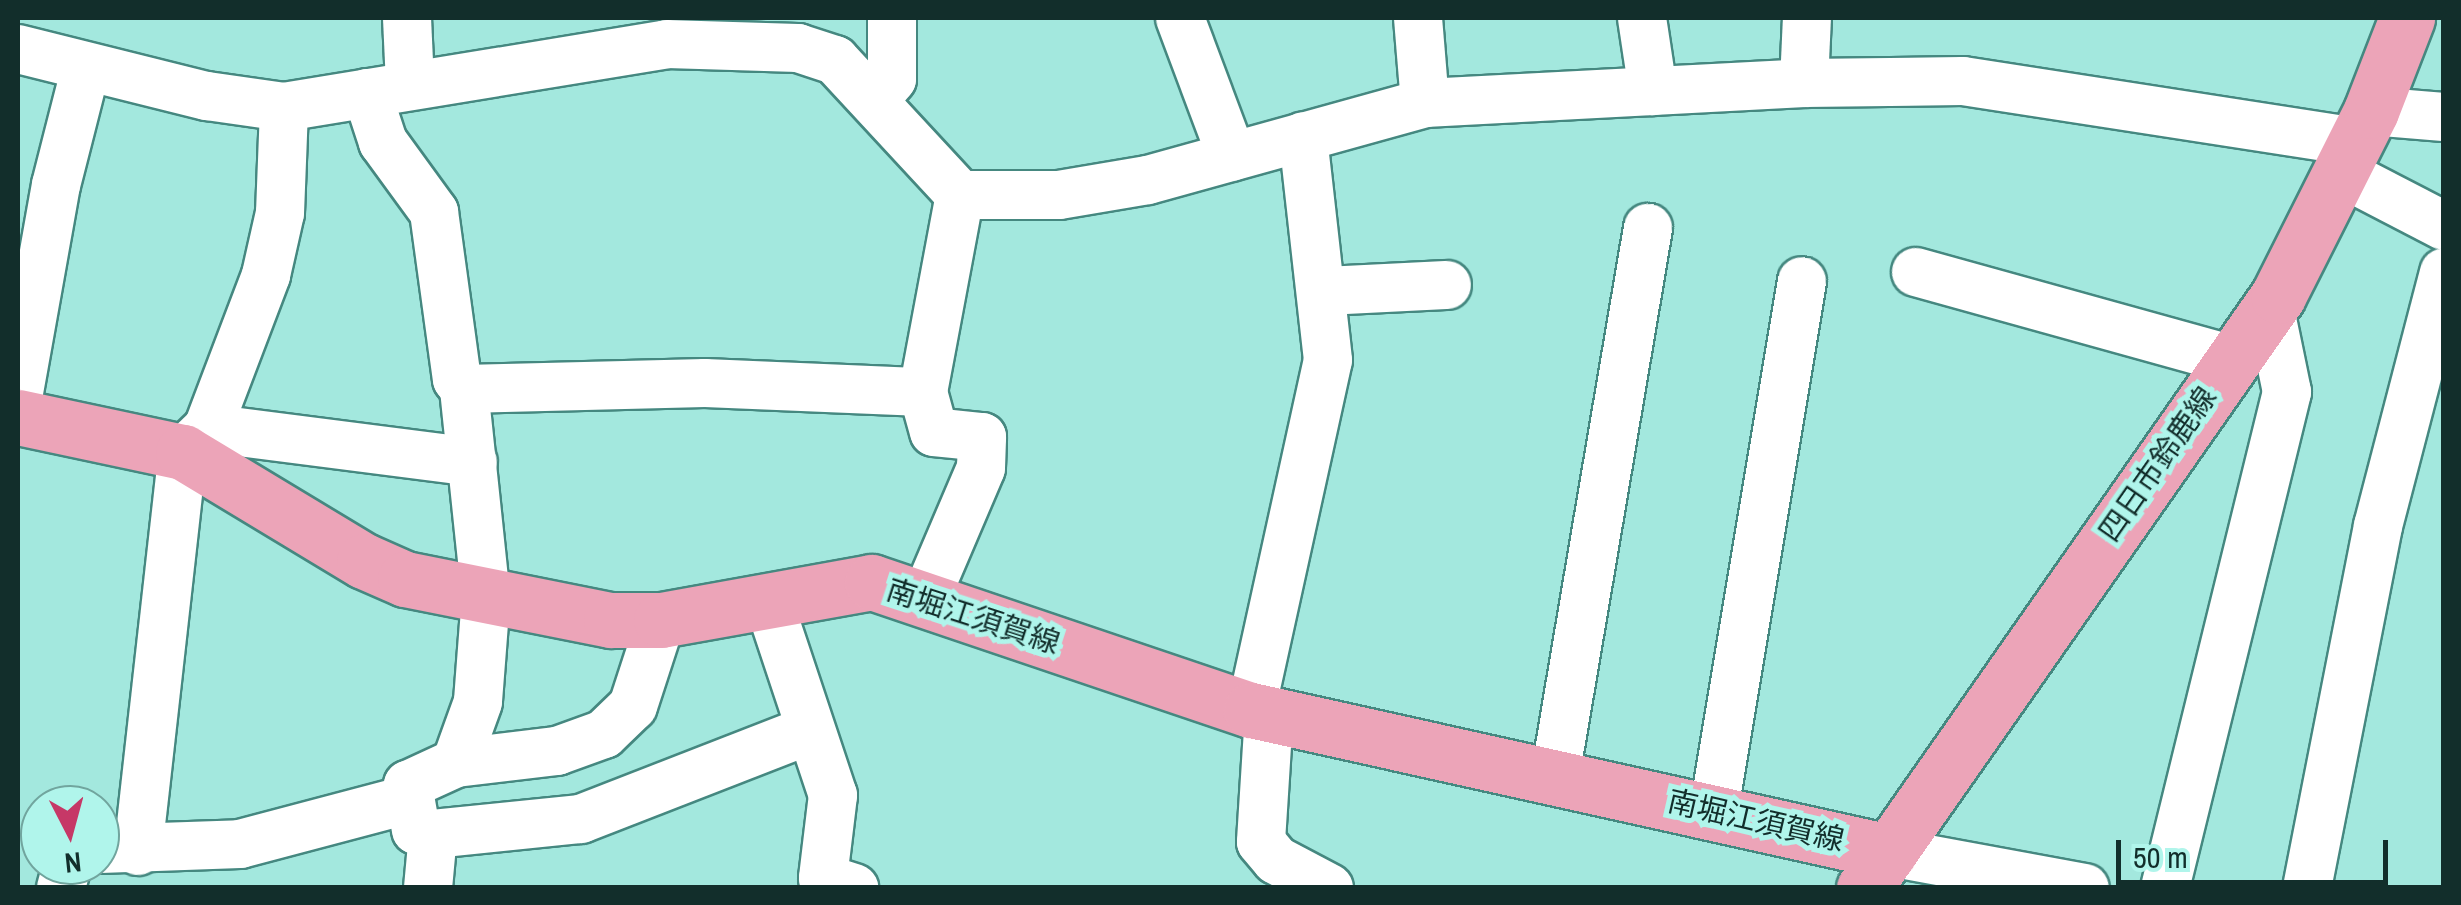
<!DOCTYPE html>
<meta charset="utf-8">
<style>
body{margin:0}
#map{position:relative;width:2461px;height:905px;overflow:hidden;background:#a3e8de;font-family:"Archivo Narrow","Noto Sans JP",sans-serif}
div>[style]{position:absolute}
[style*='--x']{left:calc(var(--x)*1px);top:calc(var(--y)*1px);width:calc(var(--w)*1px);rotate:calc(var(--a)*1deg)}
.roads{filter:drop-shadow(2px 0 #458880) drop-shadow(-2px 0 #458880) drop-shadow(0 2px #458880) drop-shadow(0 -2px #458880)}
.minor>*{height:48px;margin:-24px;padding:0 24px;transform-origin:24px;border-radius:24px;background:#fff}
.major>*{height:55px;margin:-27.5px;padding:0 27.5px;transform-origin:27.5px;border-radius:27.5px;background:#eca4b8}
span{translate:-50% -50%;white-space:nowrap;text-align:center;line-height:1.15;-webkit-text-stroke:10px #b0f5eb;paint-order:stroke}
.street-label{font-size:30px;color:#122e2b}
.frame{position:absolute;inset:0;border:20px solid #122e2b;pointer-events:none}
.north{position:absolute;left:20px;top:785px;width:100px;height:100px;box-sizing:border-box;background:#b0f5eb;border:2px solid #71a59e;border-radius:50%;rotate:174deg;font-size:28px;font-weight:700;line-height:40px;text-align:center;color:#122e2b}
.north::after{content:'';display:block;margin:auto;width:35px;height:45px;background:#c63867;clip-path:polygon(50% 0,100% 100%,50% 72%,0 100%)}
.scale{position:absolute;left:2116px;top:840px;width:272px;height:45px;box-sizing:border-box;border:5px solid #122e2b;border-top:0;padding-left:12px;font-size:30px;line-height:35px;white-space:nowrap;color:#122e2b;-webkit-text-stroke:8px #b0f5eb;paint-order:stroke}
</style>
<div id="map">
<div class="roads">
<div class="minor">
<div style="--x:407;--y:18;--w:65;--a:87.4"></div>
<div style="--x:1180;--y:18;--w:148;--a:69.5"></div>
<div style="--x:1418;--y:18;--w:85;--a:85.3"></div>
<div style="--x:1642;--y:18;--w:74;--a:81.4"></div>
<div style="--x:18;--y:49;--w:195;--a:14"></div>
<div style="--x:207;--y:96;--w:78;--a:8.1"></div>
<div style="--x:284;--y:107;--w:388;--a:-9.3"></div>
<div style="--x:667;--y:44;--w:131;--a:1.7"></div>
<div style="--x:798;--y:48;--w:39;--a:18"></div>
<div style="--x:835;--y:60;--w:184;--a:47.2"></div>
<div style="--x:960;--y:195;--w:99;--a:0"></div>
<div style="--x:1059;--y:195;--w:90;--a:-9.6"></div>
<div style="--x:1148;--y:180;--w:288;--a:-15.5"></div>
<div style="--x:1425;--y:103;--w:380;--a:-3"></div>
<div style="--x:1804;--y:83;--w:159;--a:-0.7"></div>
<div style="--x:1963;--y:81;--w:398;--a:8.8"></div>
<div style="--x:1804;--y:83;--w:65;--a:-87.4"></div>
<div style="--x:367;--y:93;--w:52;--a:71.9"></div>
<div style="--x:383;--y:142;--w:87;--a:53.9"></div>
<div style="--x:434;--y:212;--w:169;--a:82.2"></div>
<div style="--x:457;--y:379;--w:12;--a:55"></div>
<div style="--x:464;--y:389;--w:209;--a:84"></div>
<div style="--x:486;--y:597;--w:105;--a:94.4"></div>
<div style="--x:478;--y:702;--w:65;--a:109.8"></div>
<div style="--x:876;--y:98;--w:25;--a:-50"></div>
<div style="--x:892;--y:79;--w:61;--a:-90"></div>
<div style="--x:2371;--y:111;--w:73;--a:4.7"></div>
<div style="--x:2340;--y:172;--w:117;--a:27.4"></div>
<div style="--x:1916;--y:272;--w:326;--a:15.5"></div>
<div style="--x:1324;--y:291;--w:123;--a:-2.8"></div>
<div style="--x:464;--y:389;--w:241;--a:-1.4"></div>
<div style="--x:705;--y:383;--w:218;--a:2.4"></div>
<div style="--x:18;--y:398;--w:216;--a:-79.9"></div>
<div style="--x:56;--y:185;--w:122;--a:-75.7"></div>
<div style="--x:208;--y:428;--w:267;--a:7.3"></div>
<div style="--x:926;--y:597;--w:140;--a:-66.9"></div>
<div style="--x:981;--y:468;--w:31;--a:-88"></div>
<div style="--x:982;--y:437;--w:48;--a:-174.1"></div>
<div style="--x:934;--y:432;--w:41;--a:-105.4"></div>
<div style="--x:923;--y:392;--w:200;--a:-79.4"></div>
<div style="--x:768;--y:600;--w:206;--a:71.6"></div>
<div style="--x:833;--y:795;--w:84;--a:96.9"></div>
<div style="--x:823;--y:878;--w:33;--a:18"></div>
<div style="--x:1251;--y:710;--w:358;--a:-77.6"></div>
<div style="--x:1328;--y:360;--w:225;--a:-96.4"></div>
<div style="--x:1269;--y:714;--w:128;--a:93.6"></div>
<div style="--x:1261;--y:842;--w:23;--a:50"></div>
<div style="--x:1276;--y:860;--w:60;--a:27.8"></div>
<div style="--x:1555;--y:776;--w:556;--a:-80.37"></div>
<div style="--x:1714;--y:809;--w:535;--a:-80.54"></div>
<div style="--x:433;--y:834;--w:17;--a:-167"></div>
<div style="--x:416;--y:830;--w:46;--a:-100.1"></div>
<div style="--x:408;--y:785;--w:53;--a:-24.6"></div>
<div style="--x:456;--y:763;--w:102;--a:-6.8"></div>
<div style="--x:557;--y:751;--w:50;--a:-19.9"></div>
<div style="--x:604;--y:734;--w:40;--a:-44"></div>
<div style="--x:633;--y:706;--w:90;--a:-72"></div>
<div style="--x:100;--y:849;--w:140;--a:-2"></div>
<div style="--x:240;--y:844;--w:173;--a:-14.8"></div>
<div style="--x:138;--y:851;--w:402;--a:-83.6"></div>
<div style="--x:183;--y:452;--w:35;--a:-44"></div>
<div style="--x:208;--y:428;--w:164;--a:-69.2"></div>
<div style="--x:266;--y:275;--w:64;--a:-77.3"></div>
<div style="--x:280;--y:213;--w:106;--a:-87.8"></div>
<div style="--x:1889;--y:852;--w:199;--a:10.4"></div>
<div style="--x:61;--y:888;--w:24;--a:-75"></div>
<div style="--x:428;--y:888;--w:54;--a:-84.7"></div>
<div style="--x:433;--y:834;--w:149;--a:-5.8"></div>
<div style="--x:581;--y:819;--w:245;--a:-21.3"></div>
<div style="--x:2165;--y:888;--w:511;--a:-76.18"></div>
<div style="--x:2287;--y:392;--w:85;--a:-101.6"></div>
<div style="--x:2307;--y:888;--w:369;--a:-78.9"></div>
<div style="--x:2378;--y:526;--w:262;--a:-75.4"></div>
</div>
<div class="major">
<div style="--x:18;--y:417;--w:169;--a:12"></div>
<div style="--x:183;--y:452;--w:211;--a:31.1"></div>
<div style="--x:364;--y:561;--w:45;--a:23.7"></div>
<div style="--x:405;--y:579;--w:210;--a:11.3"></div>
<div style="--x:611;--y:620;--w:50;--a:0"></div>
<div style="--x:661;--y:620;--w:214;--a:-10.2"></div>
<div style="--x:872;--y:582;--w:400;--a:18.7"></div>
<div style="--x:1251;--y:710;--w:654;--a:12.55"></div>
<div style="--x:1864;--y:888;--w:722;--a:-55.03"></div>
<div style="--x:2278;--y:296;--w:207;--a:-63.3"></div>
<div style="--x:2371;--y:111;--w:100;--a:-68.8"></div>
</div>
</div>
<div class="street-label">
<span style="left:2157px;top:464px;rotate:-55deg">四日市鈴鹿線</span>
<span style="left:973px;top:616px;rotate:18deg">南堀江須賀線</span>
<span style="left:1756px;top:820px;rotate:13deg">南堀江須賀線</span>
</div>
<div class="frame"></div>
<div class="north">N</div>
<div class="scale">50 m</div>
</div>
